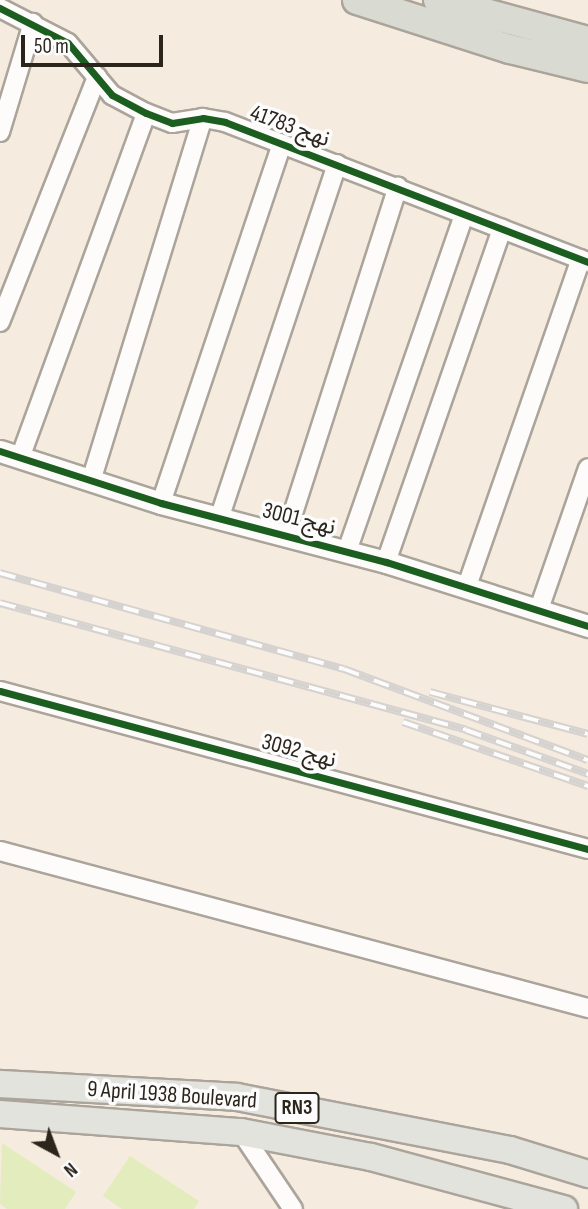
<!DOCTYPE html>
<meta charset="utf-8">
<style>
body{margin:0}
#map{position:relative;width:588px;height:1209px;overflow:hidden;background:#f5ebdf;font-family:"Sofia Sans Condensed","Noto Sans Arabic",sans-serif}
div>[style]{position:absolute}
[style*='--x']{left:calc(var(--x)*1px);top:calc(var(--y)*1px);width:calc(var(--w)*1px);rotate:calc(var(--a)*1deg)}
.green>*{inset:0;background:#e3ecbc}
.roads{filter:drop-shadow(2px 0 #aba49b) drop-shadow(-2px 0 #aba49b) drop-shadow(0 2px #aba49b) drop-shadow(0 -2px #aba49b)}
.minor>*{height:18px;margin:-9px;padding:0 9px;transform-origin:9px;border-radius:9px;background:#fefcfa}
.tertiary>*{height:21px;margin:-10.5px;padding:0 10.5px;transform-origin:10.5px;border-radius:10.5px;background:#fefcfa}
.primary>*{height:26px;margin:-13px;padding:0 13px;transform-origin:13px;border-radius:13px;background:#e2e3dc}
.trunk>*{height:28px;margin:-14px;padding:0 14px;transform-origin:14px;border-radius:14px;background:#d9dbd2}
.rail>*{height:8px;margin-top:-4px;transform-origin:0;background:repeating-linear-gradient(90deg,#fcfcfc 0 16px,#d5d2cf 0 32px);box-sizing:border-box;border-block:2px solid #d5d2cf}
.cycleway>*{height:7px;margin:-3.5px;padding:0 3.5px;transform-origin:3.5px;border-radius:3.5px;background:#1b5e20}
span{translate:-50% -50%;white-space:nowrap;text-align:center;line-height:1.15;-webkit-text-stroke:7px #fcfcfc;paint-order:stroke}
.shield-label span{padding:2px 5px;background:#fcfcfc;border:2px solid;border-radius:5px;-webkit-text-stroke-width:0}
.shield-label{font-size:21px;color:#2c251c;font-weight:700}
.street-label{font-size:23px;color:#2c251c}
.north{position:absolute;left:21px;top:1118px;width:70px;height:70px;-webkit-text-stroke:5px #fcfcfc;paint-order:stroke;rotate:139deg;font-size:19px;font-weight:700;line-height:28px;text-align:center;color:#2c251c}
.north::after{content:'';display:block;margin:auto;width:24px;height:32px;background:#2c251c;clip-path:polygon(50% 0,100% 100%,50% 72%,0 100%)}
.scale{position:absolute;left:21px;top:35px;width:142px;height:32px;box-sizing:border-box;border:4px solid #2c251c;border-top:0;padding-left:9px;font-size:21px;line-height:24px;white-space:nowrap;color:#2c251c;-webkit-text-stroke:5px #fcfcfc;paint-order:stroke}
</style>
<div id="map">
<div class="green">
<div style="clip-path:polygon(2px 1143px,76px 1192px,65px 1209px,7px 1209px,0 1204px)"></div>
<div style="clip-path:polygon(130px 1156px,199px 1201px,194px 1209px,122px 1209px,103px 1196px)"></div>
</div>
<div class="roads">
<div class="minor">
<div style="--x:0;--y:8;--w:76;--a:27.2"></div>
<div style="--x:68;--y:43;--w:68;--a:49.8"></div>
<div style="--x:112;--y:95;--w:38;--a:28"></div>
<div style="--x:146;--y:113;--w:28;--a:21"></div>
<div style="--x:172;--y:123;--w:31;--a:-9"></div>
<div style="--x:203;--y:118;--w:22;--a:10"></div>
<div style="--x:225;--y:122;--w:389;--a:21.1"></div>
<div style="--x:0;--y:132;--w:114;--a:-73.2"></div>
<div style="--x:0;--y:322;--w:264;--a:-68.4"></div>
<div style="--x:20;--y:458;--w:367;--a:-69.9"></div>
<div style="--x:91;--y:481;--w:380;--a:-72.9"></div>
<div style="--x:161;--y:503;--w:379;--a:-71.4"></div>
<div style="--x:219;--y:519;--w:374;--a:-71.6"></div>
<div style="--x:286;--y:535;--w:366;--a:-72.2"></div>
<div style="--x:347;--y:551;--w:356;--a:-70.8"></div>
<div style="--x:386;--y:562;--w:353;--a:-70.8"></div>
<div style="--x:467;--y:586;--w:346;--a:-70.8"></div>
<div style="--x:539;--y:609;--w:149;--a:-70.8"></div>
<div style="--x:0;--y:691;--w:609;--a:15.04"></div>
<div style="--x:0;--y:851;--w:609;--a:14.95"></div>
<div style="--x:241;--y:1132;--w:93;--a:56"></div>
</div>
<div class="tertiary">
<div style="--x:0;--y:451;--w:169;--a:17.9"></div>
<div style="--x:161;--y:503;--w:233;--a:14.7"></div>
<div style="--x:386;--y:562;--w:212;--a:17.6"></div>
</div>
<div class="primary">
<div style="--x:0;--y:1084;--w:237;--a:3.1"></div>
<div style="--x:237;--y:1097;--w:278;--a:11"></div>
<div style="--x:510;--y:1150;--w:82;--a:17.1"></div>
<div style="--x:0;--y:1114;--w:242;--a:4.3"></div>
<div style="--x:241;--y:1132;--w:132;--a:10.9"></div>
<div style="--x:371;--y:1157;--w:200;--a:15.1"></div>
</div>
<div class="trunk">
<div style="--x:357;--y:0;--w:161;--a:17.8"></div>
<div style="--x:510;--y:49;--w:80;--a:13.7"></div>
<div style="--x:438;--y:0;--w:156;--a:15.3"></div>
</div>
</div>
<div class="rail">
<div style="--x:0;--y:573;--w:357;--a:15.6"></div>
<div style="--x:344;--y:669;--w:260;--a:20.5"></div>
<div style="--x:0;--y:603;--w:483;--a:15.2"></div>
<div style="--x:466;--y:730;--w:130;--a:19.8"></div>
<div style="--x:430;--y:692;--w:163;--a:14.9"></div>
<div style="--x:403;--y:722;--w:196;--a:19.1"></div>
</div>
<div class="cycleway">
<div style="--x:0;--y:8;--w:76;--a:27.2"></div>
<div style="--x:68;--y:43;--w:68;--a:49.8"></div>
<div style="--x:112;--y:95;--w:38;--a:28"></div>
<div style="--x:146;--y:113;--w:28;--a:21"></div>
<div style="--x:172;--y:123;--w:31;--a:-9"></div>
<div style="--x:203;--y:118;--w:22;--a:10"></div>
<div style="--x:225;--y:122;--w:389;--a:21.1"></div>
<div style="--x:0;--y:451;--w:169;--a:17.9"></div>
<div style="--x:161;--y:503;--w:233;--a:14.7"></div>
<div style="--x:386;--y:562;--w:212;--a:17.6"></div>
<div style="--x:0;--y:691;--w:609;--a:15.04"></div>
</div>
<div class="shield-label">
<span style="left:297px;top:1108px">RN3</span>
</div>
<div class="street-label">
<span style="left:290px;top:126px;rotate:20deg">نهج 41783</span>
<span style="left:299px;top:519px;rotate:14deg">نهج 3001</span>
<span style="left:299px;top:751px;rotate:15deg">نهج 3092</span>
<span style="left:172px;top:1095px;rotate:4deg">9 April 1938 Boulevard</span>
</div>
<div class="north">N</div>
<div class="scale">50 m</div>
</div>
